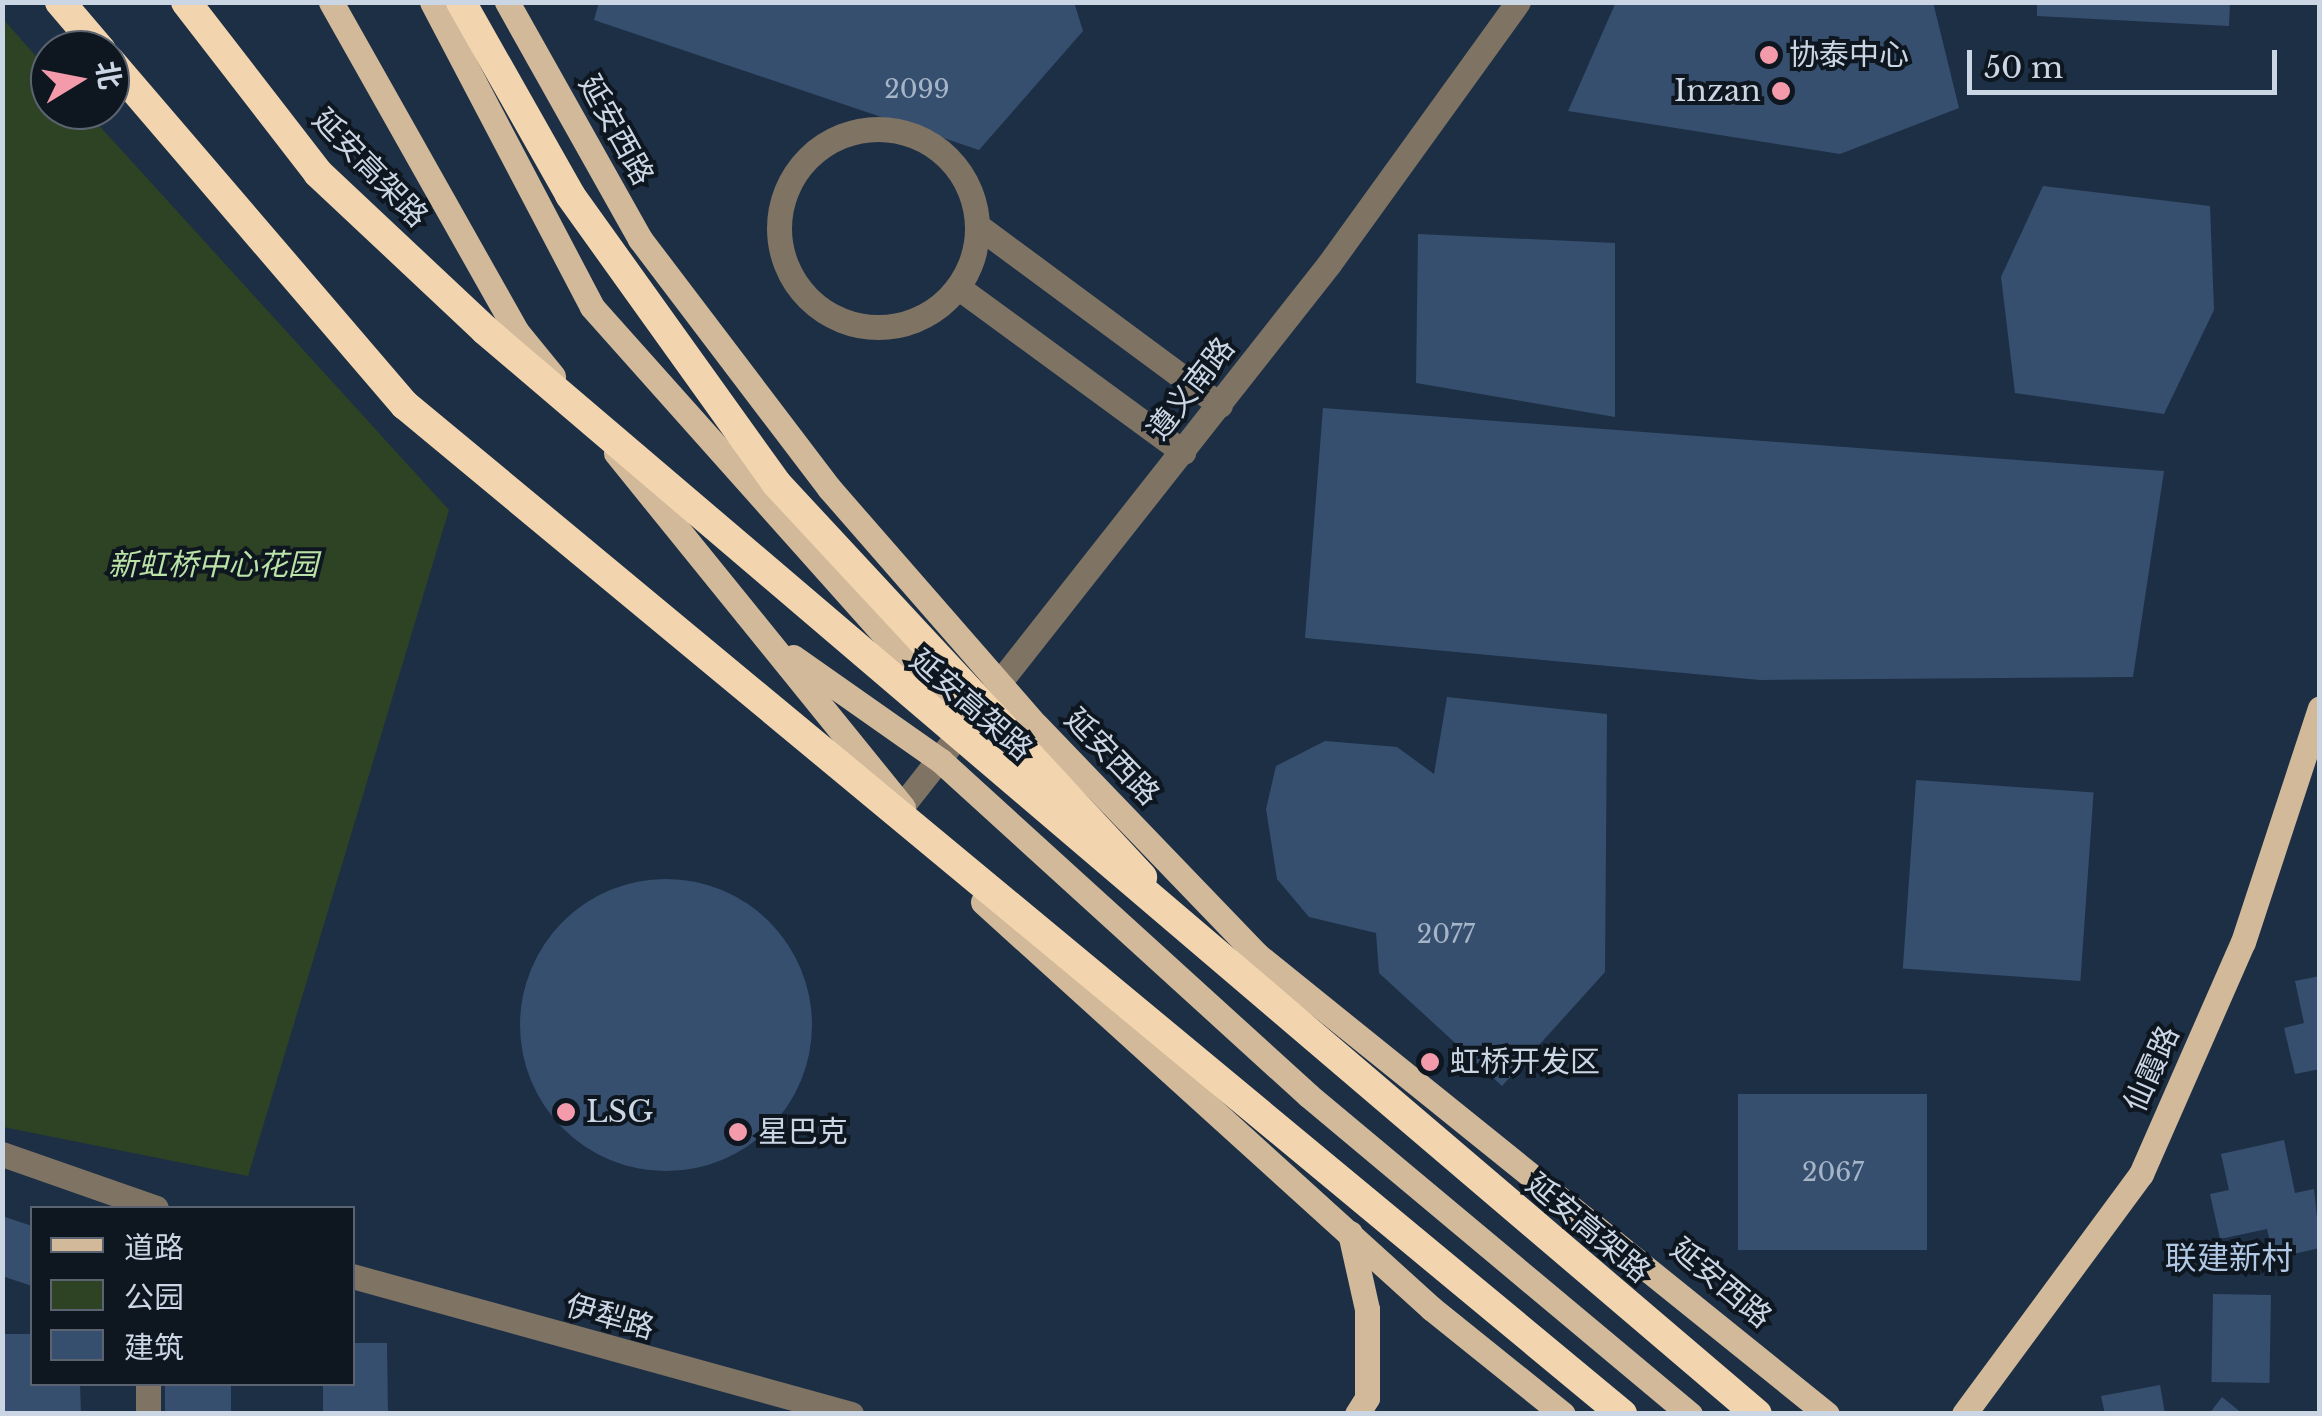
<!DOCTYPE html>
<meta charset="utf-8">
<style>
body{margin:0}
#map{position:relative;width:2322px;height:1416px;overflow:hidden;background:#1d2f45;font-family:"Libre Baskerville","Noto Sans SC",serif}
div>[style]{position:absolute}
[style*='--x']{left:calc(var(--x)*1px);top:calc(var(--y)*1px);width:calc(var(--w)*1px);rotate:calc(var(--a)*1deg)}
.green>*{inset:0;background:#2e4224}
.building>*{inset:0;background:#364f6e;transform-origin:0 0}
.round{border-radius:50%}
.minor>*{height:25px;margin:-12.5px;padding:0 12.5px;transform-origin:12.5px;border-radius:12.5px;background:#7f7364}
.minor>.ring{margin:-12.5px;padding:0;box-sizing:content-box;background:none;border:25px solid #7f7364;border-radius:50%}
.major>*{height:25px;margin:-12.5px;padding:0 12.5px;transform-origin:12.5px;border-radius:12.5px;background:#d1b999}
.highway>*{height:30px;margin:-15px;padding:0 15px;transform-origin:15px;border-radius:15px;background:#f2d5ae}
.highway-bridge>*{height:30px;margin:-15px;padding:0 15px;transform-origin:15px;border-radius:15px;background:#f2d5ae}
.dots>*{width:28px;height:28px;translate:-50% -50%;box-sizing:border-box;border:5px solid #0e1620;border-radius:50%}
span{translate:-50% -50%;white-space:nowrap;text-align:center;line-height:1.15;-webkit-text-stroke:8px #0e1620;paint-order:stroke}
.number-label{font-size:25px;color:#a6b4c7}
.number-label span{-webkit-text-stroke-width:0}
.poi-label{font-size:30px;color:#cbd6e5}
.left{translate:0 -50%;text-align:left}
.right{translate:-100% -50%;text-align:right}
.street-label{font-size:30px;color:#cbd6e5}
.park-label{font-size:30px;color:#bbe3a8;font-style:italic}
.neighbourhood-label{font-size:32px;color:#b1c8e4}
.frame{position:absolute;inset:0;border:5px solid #cbd6e5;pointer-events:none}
.legend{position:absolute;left:30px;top:1206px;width:325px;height:180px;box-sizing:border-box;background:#0e1620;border:2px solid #5a636f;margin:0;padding:12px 18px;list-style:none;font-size:30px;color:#cbd6e5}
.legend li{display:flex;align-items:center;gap:20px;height:50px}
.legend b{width:50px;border:2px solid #5a636f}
.north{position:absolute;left:30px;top:30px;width:100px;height:100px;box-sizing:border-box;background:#0e1620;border:2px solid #5a636f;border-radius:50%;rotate:80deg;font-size:28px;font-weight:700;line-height:40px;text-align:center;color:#cbd6e5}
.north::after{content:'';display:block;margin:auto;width:35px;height:45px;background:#f39aab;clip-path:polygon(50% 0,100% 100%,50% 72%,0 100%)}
.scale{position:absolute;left:1967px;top:50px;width:310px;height:45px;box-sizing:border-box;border:5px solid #cbd6e5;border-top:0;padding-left:12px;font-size:30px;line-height:35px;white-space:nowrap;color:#cbd6e5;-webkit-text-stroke:8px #0e1620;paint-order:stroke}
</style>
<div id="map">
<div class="green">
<div style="clip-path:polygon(3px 19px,50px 72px,50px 110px,85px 110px,449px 510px,248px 1176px,3px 1127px)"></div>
</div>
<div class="building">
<div style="clip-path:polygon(599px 2px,1074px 2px,1083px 31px,979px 150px,594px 20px)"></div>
<div style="clip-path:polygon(1616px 2px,1933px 2px,1959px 108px,1840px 154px,1568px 111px)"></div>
<div style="clip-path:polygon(2037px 2px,2230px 2px,2229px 26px,2037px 16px)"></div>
<div style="clip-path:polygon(2043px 186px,2210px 206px,2214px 310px,2164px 414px,2015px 393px,2001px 277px)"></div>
<div style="clip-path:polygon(1418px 234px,1615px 243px,1615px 417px,1416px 383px)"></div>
<div style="clip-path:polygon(1323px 408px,2164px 471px,2133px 677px,1760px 680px,1305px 638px)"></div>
<div style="clip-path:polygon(1447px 697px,1607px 714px,1605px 972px,1502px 1086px,1379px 973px,1376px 933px,1309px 917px,1277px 879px,1266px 809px,1276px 766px,1325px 741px,1397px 747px,1434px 774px)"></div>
<div style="left:1916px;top:780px;width:178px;height:189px;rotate:4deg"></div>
<div class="round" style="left:520px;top:879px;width:292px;height:292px"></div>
<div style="clip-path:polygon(2320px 976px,2320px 1069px,2295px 1074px,2284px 1028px,2304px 1023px,2295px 981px)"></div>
<div style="left:1927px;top:1094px;width:156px;height:189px;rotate:90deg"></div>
<div style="clip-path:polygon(2284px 1140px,2295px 1193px,2314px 1189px,2320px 1248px,2274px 1258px,2267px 1229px,2220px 1239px,2210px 1194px,2229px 1190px,2221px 1154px)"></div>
<div style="clip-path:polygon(2px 1216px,32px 1226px,32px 1286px,2px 1276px)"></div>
<div style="left:2213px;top:1294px;width:58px;height:88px;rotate:1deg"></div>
<div style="clip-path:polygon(2px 1334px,32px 1334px,32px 1384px,80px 1384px,81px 1414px,2px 1414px)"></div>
<div style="clip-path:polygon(352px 1343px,387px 1343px,388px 1414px,323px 1414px,323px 1384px,352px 1384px)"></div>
<div style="left:165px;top:1384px;width:66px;height:30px"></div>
<div style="clip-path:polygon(2160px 1385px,2165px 1414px,2105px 1414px,2101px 1396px)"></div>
<div style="clip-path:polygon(2222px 1397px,2243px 1414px,2209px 1414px)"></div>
</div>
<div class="minor">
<div class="ring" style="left:779px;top:129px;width:173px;height:173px"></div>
<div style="--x:978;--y:226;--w:301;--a:36.5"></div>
<div style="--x:959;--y:288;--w:278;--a:36.2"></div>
<div style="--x:902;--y:806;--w:690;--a:-51.77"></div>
<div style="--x:1329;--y:264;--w:323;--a:-54.2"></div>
<div style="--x:2;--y:1154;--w:163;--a:19.3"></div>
<div style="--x:352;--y:1276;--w:518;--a:15.46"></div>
<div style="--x:148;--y:1384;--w:30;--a:90"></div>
</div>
<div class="major">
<div style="--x:331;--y:2;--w:379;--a:60.6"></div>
<div style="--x:517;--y:332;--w:57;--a:50.7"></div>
<div style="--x:432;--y:2;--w:344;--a:62.3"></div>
<div style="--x:592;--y:307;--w:556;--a:48.28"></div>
<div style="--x:507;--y:2;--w:272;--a:60.7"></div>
<div style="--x:640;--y:239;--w:313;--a:52.8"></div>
<div style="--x:829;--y:488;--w:315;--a:48.9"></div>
<div style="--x:1036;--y:725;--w:318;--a:46.1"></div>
<div style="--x:1256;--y:954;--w:733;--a:38.86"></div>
<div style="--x:616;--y:453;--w:456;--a:51"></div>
<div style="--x:793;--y:657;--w:181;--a:35.1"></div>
<div style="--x:941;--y:761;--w:496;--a:42.3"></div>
<div style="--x:1308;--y:1095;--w:498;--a:39.9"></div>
<div style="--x:983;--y:902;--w:605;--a:42.18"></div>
<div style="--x:1431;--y:1308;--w:169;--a:38.8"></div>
<div style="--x:1350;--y:1233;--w:78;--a:77.4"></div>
<div style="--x:1367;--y:1309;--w:89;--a:90"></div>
<div style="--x:1367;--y:1398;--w:19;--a:122"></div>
<div style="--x:1964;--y:1414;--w:298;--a:-53.6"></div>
<div style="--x:2141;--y:1174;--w:253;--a:-66.3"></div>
<div style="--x:2243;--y:942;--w:246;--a:-71.8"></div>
</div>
<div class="highway">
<div style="--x:60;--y:2;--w:63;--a:49.5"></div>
<div style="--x:461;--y:2;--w:222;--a:60.5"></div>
</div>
<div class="highway-bridge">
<div style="--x:186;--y:2;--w:216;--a:52.3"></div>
<div style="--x:318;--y:173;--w:229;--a:43.2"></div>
<div style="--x:485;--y:330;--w:1671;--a:40.44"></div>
<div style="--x:110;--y:61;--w:453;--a:49.4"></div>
<div style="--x:405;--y:405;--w:1581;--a:39.66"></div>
<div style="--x:570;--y:195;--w:354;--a:54.4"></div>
<div style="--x:776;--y:483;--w:538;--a:47.11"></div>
</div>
<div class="dots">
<div style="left:1769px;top:55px;background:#f39aab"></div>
<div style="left:1781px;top:91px;background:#f39aab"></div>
<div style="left:1430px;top:1062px;background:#f39aab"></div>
<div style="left:566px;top:1112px;background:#f39aab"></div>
<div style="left:738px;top:1132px;background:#f39aab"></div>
</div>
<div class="number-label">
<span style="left:917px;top:90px">2099</span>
<span style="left:1446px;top:935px">2077</span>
<span style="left:1833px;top:1173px">2067</span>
</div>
<div class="poi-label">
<span class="left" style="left:1789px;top:55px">协泰中心</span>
<span class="right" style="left:1761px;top:91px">Inzan</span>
<span class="left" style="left:1450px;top:1062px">虹桥开发区</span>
<span class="left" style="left:586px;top:1112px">LSG</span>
<span class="left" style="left:758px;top:1132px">星巴克</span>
</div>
<div class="street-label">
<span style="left:616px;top:130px;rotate:61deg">延安西路</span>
<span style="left:370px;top:168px;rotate:46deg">延安高架路</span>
<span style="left:1191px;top:389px;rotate:-52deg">遵义南路</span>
<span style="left:971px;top:705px;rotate:41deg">延安高架路</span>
<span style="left:1112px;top:757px;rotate:46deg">延安西路</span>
<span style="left:2152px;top:1069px;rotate:-66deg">仙霞路</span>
<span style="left:1588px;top:1228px;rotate:40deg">延安高架路</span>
<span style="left:1721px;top:1283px;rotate:40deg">延安西路</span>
<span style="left:610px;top:1317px;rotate:16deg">伊犁路</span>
</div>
<div class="park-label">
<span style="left:213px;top:565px">新虹桥中心花园</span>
</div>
<div class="neighbourhood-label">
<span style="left:2229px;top:1258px">联建新村</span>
</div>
<div class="frame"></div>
<ul class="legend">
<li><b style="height:12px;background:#d1b999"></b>道路</li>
<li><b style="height:28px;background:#2e4224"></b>公园</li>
<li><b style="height:28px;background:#364f6e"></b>建筑</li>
</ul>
<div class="north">北</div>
<div class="scale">50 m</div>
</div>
